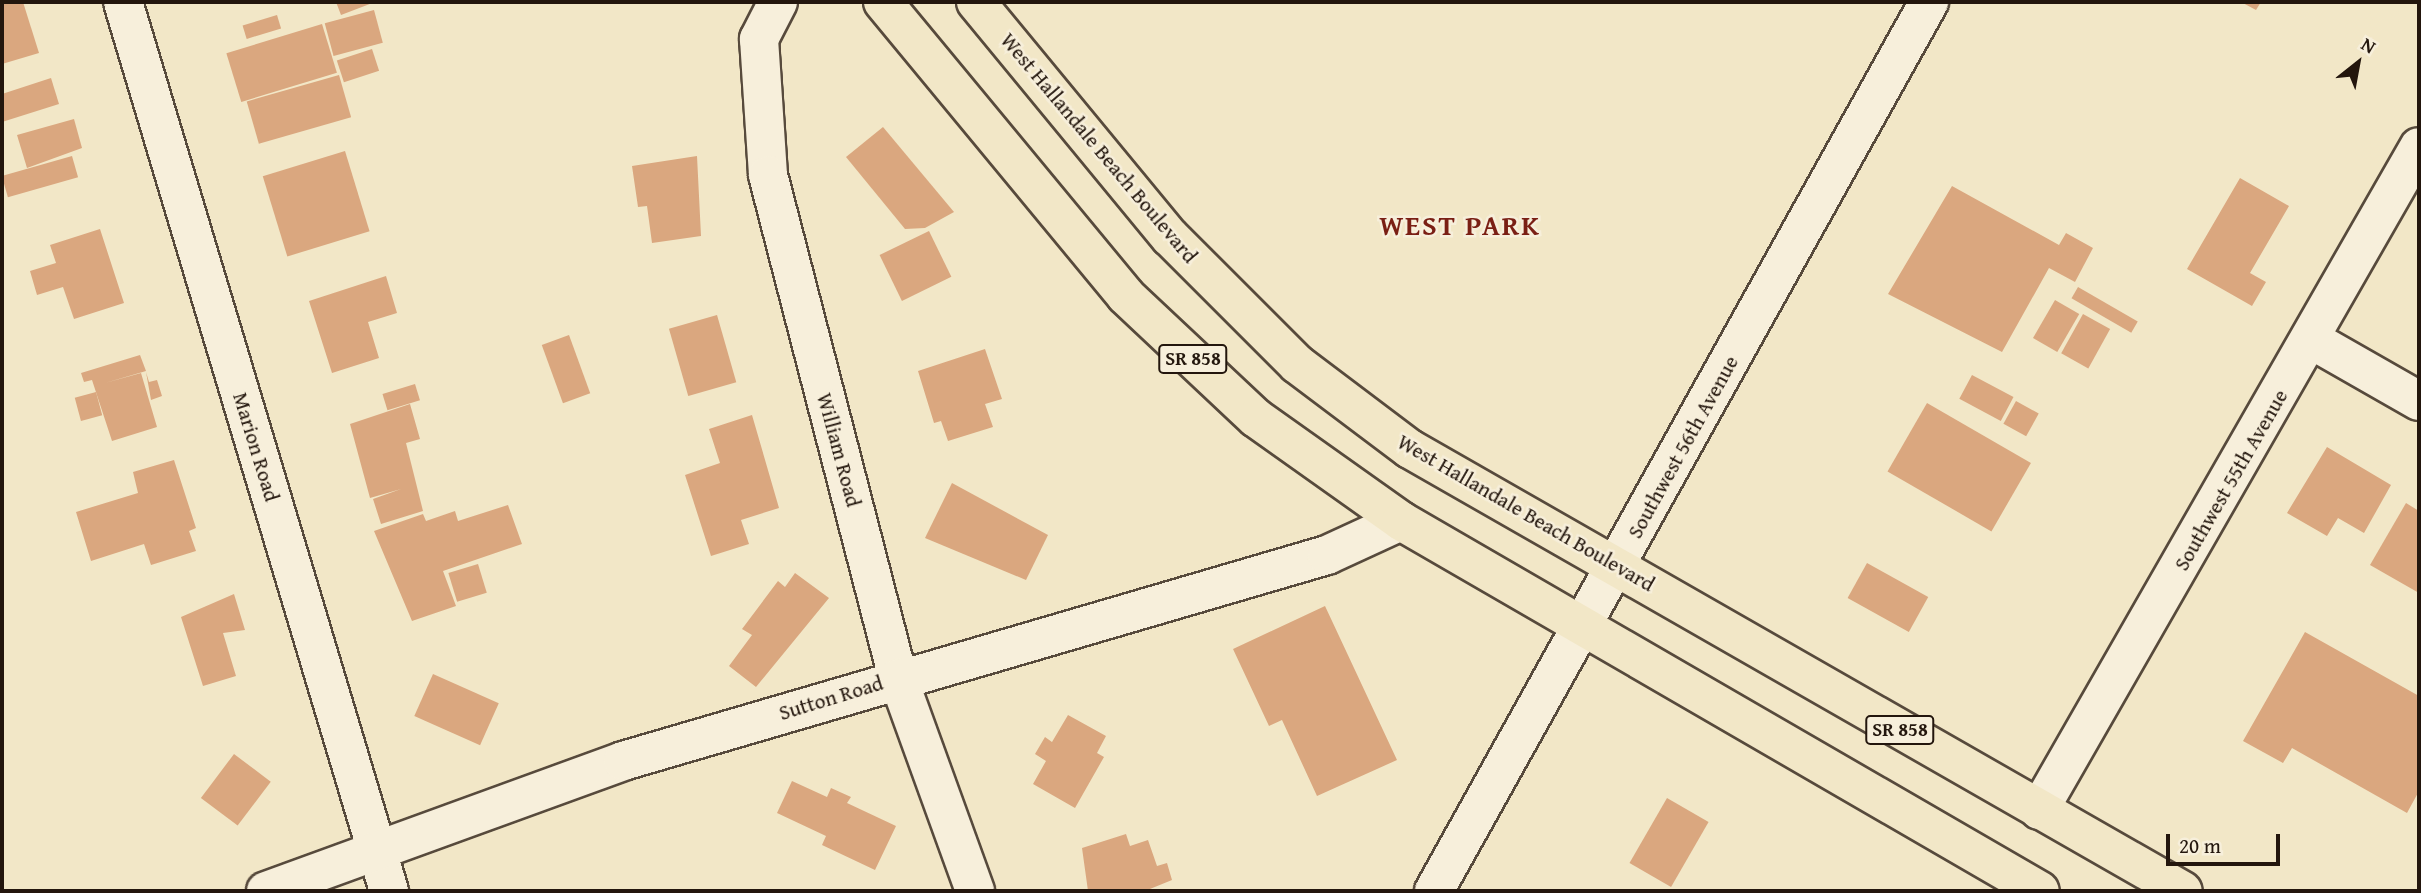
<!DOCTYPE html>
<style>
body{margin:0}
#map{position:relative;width:2421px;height:893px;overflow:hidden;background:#f2e7c7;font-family:"Gentium Book Plus",serif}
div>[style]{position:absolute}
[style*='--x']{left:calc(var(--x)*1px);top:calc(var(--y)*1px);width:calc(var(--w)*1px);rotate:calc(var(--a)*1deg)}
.building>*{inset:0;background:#daa77f;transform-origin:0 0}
.roads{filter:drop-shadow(2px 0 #574a3c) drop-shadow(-2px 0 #574a3c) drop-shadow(0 2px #574a3c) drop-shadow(0 -2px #574a3c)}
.minor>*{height:38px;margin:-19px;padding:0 19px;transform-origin:19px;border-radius:19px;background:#f7efdb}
.major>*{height:38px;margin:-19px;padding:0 19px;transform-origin:19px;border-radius:19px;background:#f2e7c7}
span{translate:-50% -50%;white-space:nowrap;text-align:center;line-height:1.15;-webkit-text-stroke:5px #f7efdb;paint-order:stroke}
.shield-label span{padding:2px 5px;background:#f7efdb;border:2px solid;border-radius:5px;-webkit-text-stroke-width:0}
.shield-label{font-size:19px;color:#23160d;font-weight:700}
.street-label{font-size:21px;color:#23160d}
.district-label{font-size:28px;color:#7a1f14;font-weight:700;letter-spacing:2px}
.frame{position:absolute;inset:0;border:4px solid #23160d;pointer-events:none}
.north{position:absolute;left:2323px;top:28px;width:70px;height:70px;-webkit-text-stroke:5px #f7efdb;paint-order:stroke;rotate:31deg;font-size:19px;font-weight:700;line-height:28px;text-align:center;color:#23160d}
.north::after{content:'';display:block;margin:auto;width:24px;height:32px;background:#23160d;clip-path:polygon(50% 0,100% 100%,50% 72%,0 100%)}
.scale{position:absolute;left:2166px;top:834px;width:114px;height:32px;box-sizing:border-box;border:4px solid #23160d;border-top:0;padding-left:9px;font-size:21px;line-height:24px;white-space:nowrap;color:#23160d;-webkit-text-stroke:5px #f7efdb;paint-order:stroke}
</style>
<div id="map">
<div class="building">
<div style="clip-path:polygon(2px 2px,23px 2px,39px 53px,2px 64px)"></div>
<div style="clip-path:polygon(336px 2px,375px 2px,341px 15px)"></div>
<div style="clip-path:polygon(2241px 2px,2261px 2px,2256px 10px)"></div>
<div style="left:374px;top:10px;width:34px;height:51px;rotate:75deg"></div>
<div style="left:277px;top:15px;width:14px;height:36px;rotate:73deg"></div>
<div style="left:322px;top:24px;width:51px;height:100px;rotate:73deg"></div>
<div style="left:372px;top:49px;width:23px;height:37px;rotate:72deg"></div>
<div style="left:339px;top:75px;width:44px;height:96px;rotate:74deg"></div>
<div style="clip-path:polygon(51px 78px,59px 104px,2px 122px,2px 94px)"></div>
<div style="clip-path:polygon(74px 119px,82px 148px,27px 168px,17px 135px)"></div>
<div style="clip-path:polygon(883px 127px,954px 212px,925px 228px,905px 229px,846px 157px)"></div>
<div style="left:345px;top:151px;width:84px;height:86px;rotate:73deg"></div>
<div style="left:72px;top:156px;width:22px;height:73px;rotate:74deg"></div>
<div style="clip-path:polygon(697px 156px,701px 236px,652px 243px,647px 206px,638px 207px,632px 166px)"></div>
<div style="clip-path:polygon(2240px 178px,2289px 206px,2250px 273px,2266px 282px,2252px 306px,2187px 269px)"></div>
<div style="clip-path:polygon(1952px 186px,2059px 245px,2066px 233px,2093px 248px,2075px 282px,2049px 268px,2002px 352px,1888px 294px)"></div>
<div style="clip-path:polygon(100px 229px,124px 303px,74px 319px,63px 287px,37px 295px,30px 271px,56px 263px,50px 245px)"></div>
<div style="left:929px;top:231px;width:51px;height:55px;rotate:64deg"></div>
<div style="clip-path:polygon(386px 276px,397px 313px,368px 322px,379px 358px,332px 373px,309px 301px)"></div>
<div style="left:2078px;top:287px;width:69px;height:13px;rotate:30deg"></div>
<div style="left:2055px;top:300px;width:28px;height:44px;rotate:30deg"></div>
<div style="left:2083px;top:314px;width:31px;height:45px;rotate:29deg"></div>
<div style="left:717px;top:315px;width:70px;height:50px;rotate:74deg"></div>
<div style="left:569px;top:335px;width:62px;height:29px;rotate:70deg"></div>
<div style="clip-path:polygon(985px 349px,1002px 399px,985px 404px,993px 427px,948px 441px,941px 421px,934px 423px,918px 371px)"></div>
<div style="clip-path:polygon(140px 355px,146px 371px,105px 383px,141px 373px,157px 427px,112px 441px,92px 380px,84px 382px,81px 373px)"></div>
<div style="clip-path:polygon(146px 372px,149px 382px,157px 380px,162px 396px,151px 400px)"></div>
<div style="left:1972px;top:375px;width:47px;height:27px;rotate:28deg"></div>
<div style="left:415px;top:384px;width:17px;height:34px;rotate:73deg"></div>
<div style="left:96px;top:392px;width:24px;height:22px;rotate:75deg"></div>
<div style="left:2016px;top:401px;width:26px;height:26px;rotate:29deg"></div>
<div style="left:1927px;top:403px;width:120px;height:79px;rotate:30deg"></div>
<div style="clip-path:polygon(410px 404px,420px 439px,406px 443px,423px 511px,381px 524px,373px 499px,401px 489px,370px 498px,350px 424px)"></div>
<div style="clip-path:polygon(752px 415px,779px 508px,741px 520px,749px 544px,711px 556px,685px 475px,720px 463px,709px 429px)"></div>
<div style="clip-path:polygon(2327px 447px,2391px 485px,2364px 533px,2338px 518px,2327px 536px,2287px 513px)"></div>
<div style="clip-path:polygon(174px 460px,196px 528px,189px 531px,196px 551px,151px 565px,144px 544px,91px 561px,76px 512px,138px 493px,133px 472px)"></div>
<div style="clip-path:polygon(952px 483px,1048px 535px,1026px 580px,925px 538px)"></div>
<div style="clip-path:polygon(2406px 503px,2419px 511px,2419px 593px,2370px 565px)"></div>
<div style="clip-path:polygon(508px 505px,522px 544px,443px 571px,456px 606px,412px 621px,374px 531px,423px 514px,426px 521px,455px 511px,458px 521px)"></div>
<div style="left:1867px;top:563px;width:70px;height:40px;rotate:29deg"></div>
<div style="left:478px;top:564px;width:30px;height:31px;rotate:73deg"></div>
<div style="clip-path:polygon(795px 573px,829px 598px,756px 687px,729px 666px,752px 635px,742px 629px,778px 581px,785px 587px)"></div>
<div style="clip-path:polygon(234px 594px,245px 630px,223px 633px,236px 676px,203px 686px,181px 617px)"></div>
<div style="clip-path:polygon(1325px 606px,1397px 760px,1317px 796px,1282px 720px,1269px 726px,1233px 649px)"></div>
<div style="clip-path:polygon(2305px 632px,2419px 696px,2419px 791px,2407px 813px,2292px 748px,2283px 763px,2243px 741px)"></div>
<div style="left:433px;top:674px;width:72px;height:46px;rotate:24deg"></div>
<div style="clip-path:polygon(1068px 715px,1106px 736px,1097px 753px,1104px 757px,1075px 808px,1033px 784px,1046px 761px,1035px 754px,1045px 737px,1052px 742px)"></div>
<div style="left:234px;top:754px;width:46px;height:55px;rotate:37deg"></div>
<div style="clip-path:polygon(792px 781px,827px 797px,831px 788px,851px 797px,847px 803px,896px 826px,875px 870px,822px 845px,826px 836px,777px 813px)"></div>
<div style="left:1667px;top:798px;width:48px;height:75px;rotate:30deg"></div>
<div style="clip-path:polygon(1126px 834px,1130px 846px,1148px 840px,1157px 866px,1167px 863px,1172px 880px,1145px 891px,1088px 891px,1082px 848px)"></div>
</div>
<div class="roads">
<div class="minor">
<div style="--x:123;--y:2;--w:928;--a:73.34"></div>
<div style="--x:778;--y:2;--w:42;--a:117.2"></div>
<div style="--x:759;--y:39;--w:136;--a:86.2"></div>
<div style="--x:768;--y:175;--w:520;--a:75.51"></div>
<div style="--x:898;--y:678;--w:226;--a:70.1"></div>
<div style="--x:2312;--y:340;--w:123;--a:29.7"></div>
<div style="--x:2039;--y:810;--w:764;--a:-60.18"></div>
<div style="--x:266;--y:891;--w:380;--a:-20"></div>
<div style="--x:623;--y:761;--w:734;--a:-16.31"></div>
<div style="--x:1327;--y:555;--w:81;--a:-24.7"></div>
<div style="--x:1434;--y:891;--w:1018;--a:-60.89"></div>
</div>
<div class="major">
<div style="--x:883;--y:2;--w:381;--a:50.4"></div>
<div style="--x:1126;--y:296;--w:178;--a:43.2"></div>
<div style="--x:1256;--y:418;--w:178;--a:35.4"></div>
<div style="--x:1401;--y:521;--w:738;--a:30.07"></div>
<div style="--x:976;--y:2;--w:305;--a:50.5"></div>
<div style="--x:1170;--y:237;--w:180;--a:45"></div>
<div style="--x:1297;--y:364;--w:141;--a:37"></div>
<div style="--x:1410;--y:449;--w:890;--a:29.76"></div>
</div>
</div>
<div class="shield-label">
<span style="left:1193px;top:359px">SR 858</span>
<span style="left:1900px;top:730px">SR 858</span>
</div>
<div class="street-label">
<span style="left:1099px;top:148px;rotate:50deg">West Hallandale Beach Boulevard</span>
<span style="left:256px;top:447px;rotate:73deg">Marion Road</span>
<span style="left:1683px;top:447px;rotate:-61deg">Southwest 56th Avenue</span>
<span style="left:839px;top:450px;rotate:75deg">William Road</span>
<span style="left:2231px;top:480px;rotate:-60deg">Southwest 55th Avenue</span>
<span style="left:1526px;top:513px;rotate:30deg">West Hallandale Beach Boulevard</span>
<span style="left:831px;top:698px;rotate:-17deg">Sutton Road</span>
</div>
<div class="district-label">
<span style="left:1460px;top:225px">WEST PARK</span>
</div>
<div class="frame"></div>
<div class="north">N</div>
<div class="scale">20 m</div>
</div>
